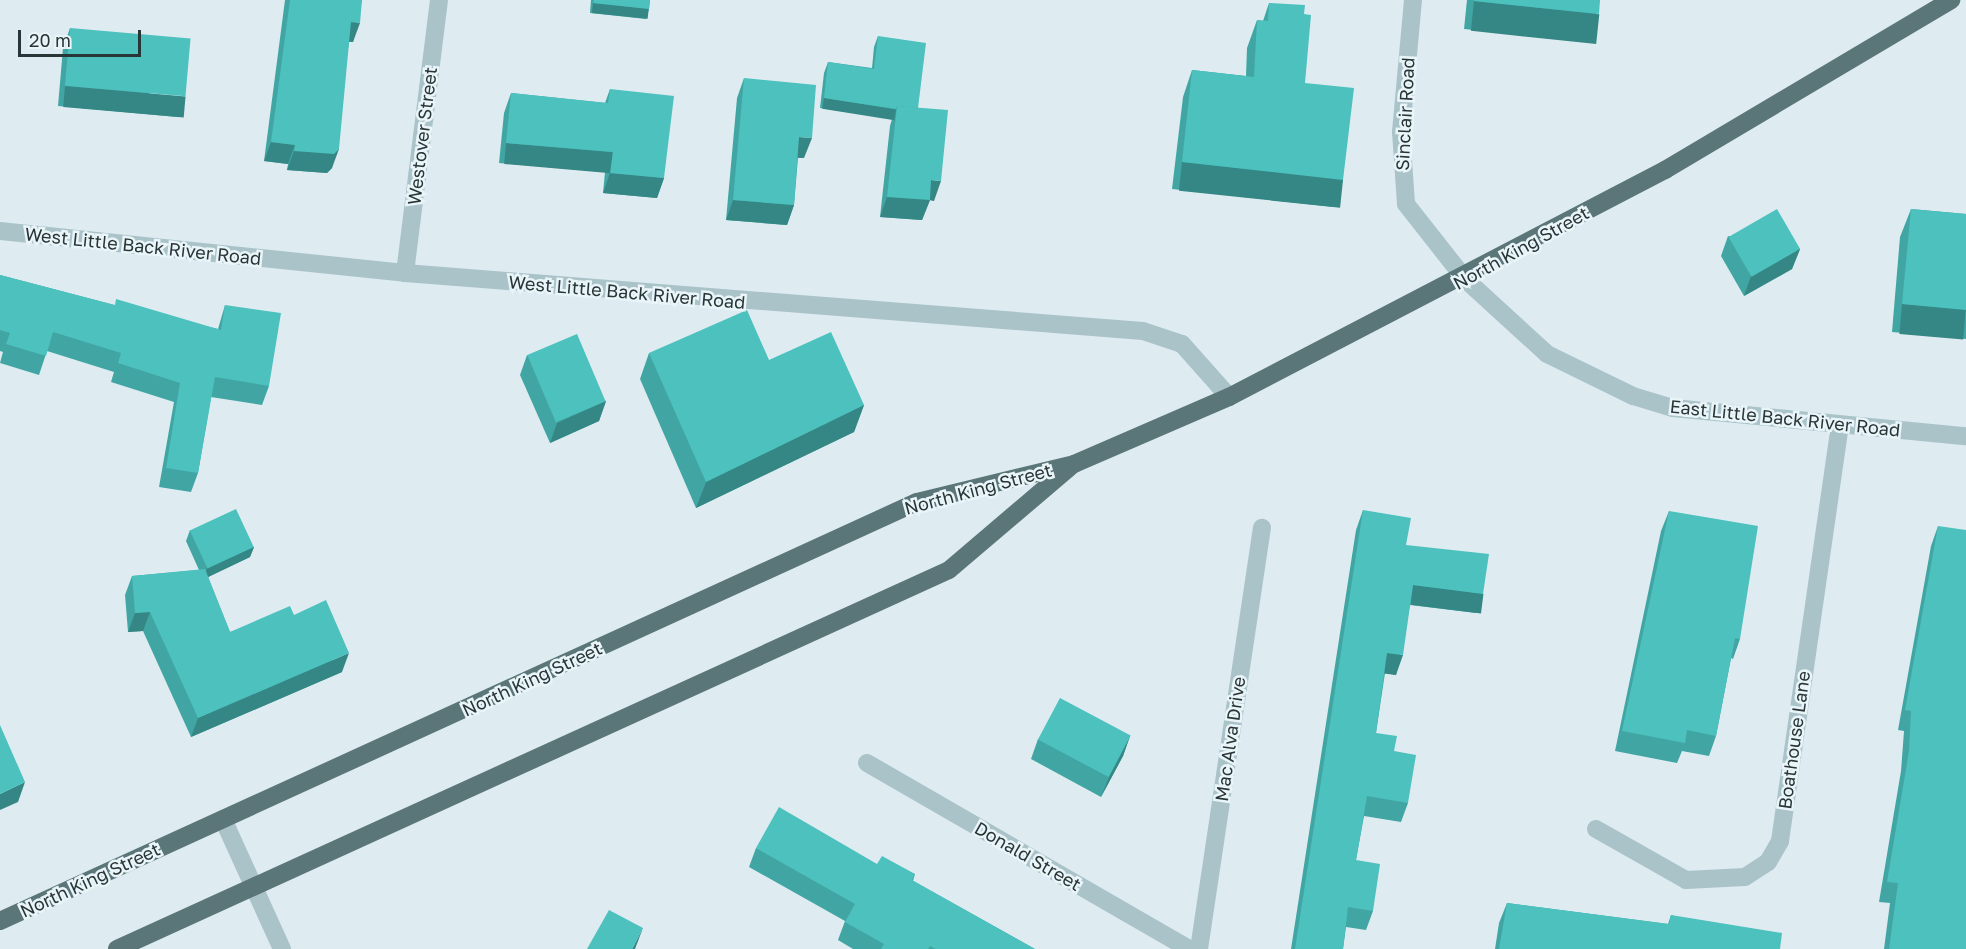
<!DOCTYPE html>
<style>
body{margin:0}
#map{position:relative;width:1966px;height:949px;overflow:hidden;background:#deecf1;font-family:"Golos Text",sans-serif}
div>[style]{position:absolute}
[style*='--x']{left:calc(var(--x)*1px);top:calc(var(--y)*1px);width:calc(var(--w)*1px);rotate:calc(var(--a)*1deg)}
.minor>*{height:18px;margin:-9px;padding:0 9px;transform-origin:9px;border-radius:9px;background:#aac3c9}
.major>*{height:18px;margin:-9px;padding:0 9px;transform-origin:9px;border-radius:9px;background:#5b7678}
.wall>*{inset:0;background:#41a6a3}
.shaded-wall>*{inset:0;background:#358785;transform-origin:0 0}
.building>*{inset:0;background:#4cc1be;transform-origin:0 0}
span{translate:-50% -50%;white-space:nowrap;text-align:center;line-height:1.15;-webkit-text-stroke:5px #eaf5f9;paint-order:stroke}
.street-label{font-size:18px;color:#293637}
.scale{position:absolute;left:18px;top:30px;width:123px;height:27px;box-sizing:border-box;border:3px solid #293637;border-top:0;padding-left:8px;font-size:18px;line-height:21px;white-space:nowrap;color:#293637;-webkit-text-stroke:4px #eaf5f9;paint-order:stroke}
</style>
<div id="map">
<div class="minor">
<div style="--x:1413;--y:0;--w:133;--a:95.2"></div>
<div style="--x:1401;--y:132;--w:72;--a:86"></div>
<div style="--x:1406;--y:204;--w:95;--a:51.8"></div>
<div style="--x:1465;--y:279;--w:111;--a:42.4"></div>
<div style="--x:1547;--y:354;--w:96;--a:26"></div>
<div style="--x:1633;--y:396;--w:42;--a:16.7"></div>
<div style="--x:1673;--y:408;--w:294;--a:5.5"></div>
<div style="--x:0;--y:231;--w:407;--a:5.9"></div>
<div style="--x:405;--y:273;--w:740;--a:4.49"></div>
<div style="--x:1143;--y:331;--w:41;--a:18.4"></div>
<div style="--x:1182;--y:344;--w:71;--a:48.4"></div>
<div style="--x:405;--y:273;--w:275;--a:-82.9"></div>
<div style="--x:867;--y:763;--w:372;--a:30"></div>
<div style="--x:223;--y:819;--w:143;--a:65.6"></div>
<div style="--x:1596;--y:829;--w:103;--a:29.5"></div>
<div style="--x:1686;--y:880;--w:59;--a:-2.9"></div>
<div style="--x:1745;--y:877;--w:27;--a:-33"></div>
<div style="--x:1768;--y:862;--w:24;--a:-60"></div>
<div style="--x:1780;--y:841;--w:419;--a:-81.8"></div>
<div style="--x:1199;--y:949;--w:426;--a:-81.5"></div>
</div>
<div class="major">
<div style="--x:0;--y:921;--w:1008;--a:-24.56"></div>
<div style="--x:917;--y:502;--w:162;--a:-13.6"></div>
<div style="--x:1074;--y:464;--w:169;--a:-23.4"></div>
<div style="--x:1229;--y:397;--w:492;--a:-27.5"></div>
<div style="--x:1665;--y:170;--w:333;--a:-30.7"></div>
<div style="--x:117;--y:949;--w:914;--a:-24.49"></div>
<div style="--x:949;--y:570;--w:159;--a:-40.4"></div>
</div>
<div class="wall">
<div style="clip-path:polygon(285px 0,362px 0,353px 42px,349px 42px,332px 168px,327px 173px,287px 170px,288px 164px,264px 161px)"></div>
<div style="clip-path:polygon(591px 0,650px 0,649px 9px,646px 19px,590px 13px)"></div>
<div style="clip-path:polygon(1467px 0,1600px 0,1588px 42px,1464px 29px)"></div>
<div style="clip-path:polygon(1269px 3px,1304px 14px,1305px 83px,1343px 180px,1334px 207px,1172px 189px,1183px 97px,1192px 70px,1246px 76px,1247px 48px,1257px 20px,1263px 21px)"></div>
<div style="clip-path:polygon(70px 28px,178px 117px,58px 106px,63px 48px)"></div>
<div style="clip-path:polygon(878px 36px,918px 108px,934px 201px,930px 200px,922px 220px,880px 217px,890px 126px,892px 119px,820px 108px,824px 73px,828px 62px,872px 68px,874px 47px)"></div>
<div style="clip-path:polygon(744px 78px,804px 158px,798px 158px,794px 205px,787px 225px,726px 220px,737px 98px)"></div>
<div style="clip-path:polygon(610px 89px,664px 178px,657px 198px,603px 193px,605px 172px,499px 163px,504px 113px,511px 93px,605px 103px)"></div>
<div style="clip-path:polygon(1911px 209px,1966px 214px,1966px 339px,1892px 332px,1900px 237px)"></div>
<div style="clip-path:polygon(1728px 236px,1800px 249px,1792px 269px,1744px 296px,1721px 256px)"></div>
<div style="clip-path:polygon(0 275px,114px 305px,218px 329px,225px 305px,269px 386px,262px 405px,211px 397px,198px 473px,191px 492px,159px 487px,174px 402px,111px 382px,114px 372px,47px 351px,39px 375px,0 363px,3px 352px,0 351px)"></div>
<div style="clip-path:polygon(649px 353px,769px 360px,864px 405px,854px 432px,696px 508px,640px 379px)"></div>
<div style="clip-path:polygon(527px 355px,606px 401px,599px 421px,550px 443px,520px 375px)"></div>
<div style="clip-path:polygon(1363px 510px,1406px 545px,1483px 594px,1476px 613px,1410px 605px,1396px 675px,1385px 673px,1376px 733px,1394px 751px,1408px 803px,1401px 822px,1364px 816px,1356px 860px,1373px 911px,1366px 930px,1346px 927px,1343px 949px,1291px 949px,1356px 530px)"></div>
<div style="clip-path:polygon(1669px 511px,1740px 639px,1733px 659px,1731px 658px,1716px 736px,1709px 756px,1682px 751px,1677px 763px,1615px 751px,1661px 531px)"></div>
<div style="clip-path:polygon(1938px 526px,1966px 949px,1884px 949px,1890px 903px,1879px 902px,1901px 771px,1904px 731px,1898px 730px,1931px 546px)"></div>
<div style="clip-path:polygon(190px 530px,254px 547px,250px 557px,208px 577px,230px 632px,294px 615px,342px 672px,191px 737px,143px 631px,128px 632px,125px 595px,132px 576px,199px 570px,186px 541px)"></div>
<div style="clip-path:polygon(1130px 736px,1123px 756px,1101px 797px,1031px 759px,1038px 739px)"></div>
<div style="clip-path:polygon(756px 848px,877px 864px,915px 874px,913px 881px,1035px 949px,853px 949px,838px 940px,845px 921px,749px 867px)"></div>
<div style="clip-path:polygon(1507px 903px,1668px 924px,1671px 915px,1780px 949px,1495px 949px,1499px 923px)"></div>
</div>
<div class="shaded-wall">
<div style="left:1474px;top:1px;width:126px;height:30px;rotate:6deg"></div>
<div style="left:593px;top:3px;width:56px;height:10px;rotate:6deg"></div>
<div style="clip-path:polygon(351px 22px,360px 23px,353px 42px,344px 41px)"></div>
<div style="left:65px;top:86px;width:121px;height:21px;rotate:5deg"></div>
<div style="left:824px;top:98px;width:73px;height:11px;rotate:9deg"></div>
<div style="clip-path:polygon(799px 137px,812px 138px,804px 158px,792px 157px)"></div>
<div style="clip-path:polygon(271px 142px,295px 145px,288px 164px,264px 161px)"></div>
<div style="left:506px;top:143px;width:107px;height:21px;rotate:5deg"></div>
<div style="clip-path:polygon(339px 149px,332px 168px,327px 173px,287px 170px,294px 151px)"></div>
<div style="left:1182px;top:162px;width:162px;height:29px;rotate:6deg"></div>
<div style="clip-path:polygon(610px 173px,664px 178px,657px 198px,603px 193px)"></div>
<div style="clip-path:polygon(931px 180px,941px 181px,934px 201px,930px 200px,922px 220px,880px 217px,887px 197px)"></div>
<div style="clip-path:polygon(733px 200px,794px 205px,787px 225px,726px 220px)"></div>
<div style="clip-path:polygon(1800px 249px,1792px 269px,1744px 296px,1751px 276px)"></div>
<div style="left:1902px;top:304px;width:64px;height:30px;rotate:5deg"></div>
<div style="clip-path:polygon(606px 401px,599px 421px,550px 443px,557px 423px)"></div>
<div style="clip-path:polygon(864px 405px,854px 432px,696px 508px,706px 482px)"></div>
<div style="clip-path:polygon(254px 547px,250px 557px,204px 579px,207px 568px)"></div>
<div style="left:1413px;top:585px;width:71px;height:20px;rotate:7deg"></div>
<div style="clip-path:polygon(150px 612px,143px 631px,128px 632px,135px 613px)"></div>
<div style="clip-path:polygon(349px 653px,342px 672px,191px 737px,198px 718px)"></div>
<div style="clip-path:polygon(1387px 653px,1403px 655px,1396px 675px,1380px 673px)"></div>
<div style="clip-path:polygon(1130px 736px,1123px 756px,1101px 797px,1109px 777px)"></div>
<div style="clip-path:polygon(25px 782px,18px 802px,0 810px,0 794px)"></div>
<div style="clip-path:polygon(643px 928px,635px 949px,632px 949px)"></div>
</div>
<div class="building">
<div style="clip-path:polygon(290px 0,362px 0,360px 23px,351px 22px,339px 149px,334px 154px,294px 151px,295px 145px,271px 142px)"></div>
<div style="clip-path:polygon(594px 0,650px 0,649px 9px,593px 3px)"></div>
<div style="clip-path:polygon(1474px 0,1600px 0,1599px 14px,1474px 1px)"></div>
<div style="clip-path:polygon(1269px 3px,1305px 5px,1304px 14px,1311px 15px,1305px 83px,1354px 88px,1343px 180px,1182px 162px,1192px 70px,1254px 77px,1257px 20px,1268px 21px)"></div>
<div style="left:70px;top:28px;width:121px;height:58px;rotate:5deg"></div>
<div style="clip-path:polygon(878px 36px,926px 43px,918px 108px,897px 106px,896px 109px,824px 98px,828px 62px,874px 69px)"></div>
<div style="clip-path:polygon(744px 78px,816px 85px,812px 138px,799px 137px,794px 205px,733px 200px)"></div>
<div style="clip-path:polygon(610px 89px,674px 96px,664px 178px,610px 173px,613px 152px,506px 143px,511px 93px,608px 103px)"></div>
<div style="clip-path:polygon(897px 106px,948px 110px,941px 181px,931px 180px,930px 200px,887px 197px)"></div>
<div style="left:1777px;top:209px;width:46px;height:56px;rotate:60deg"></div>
<div style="clip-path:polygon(1911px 209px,1966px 214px,1966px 310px,1902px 304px)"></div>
<div style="clip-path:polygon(0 275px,115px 305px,116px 299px,221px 330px,225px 305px,281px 313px,269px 386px,215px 377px,198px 473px,166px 468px,180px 383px,118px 363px,121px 353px,53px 332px,46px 356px,6px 344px,10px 333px,0 330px)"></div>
<div style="clip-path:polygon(747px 310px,769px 360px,831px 332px,864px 405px,706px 482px,649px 353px)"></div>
<div style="left:577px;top:334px;width:73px;height:54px;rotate:67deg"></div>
<div style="left:236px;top:509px;width:42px;height:51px;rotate:65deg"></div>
<div style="clip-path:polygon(1363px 510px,1411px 518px,1406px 545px,1489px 554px,1483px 594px,1413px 585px,1403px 655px,1387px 653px,1376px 733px,1397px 736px,1394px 751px,1416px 755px,1408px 803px,1367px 796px,1356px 860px,1380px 864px,1373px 911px,1348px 907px,1343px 949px,1295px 949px)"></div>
<div style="clip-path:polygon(1669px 511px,1758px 526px,1740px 639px,1735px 638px,1716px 736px,1687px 730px,1685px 743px,1622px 731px)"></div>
<div style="clip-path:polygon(1938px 526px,1966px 530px,1966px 949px,1889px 949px,1898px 883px,1887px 882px,1909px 751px,1911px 711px,1905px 710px)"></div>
<div style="clip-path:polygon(205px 569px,230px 632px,290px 606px,294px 615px,326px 600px,349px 653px,198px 718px,150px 612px,135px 613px,132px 576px)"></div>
<div style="left:1060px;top:698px;width:80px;height:47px;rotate:28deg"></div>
<div style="clip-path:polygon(0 725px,25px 782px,0 794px)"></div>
<div style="clip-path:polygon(779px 807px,877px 864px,882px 856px,915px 874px,912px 880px,1035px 949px,936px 949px,930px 946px,928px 949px,881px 949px,884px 944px,845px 922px,855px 904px,756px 848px)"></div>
<div style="clip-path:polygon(1507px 903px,1669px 924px,1671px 915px,1782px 933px,1780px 949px,1499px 949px)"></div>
<div style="clip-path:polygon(609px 910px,643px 928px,632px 949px,587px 949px)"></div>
</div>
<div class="street-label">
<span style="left:1405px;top:114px;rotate:-87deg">Sinclair Road</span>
<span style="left:422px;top:136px;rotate:-83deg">Westover Street</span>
<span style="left:143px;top:246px;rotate:6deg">West Little Back River Road</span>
<span style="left:1521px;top:248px;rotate:-29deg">North King Street</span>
<span style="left:627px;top:292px;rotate:5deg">West Little Back River Road</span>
<span style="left:1785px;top:418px;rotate:6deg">East Little Back River Road</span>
<span style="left:978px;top:489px;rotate:-15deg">North King Street</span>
<span style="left:532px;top:679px;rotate:-25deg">North King Street</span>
<span style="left:1230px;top:739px;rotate:-82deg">Mac Alva Drive</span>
<span style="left:1794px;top:740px;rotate:-82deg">Boathouse Lane</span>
<span style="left:1028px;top:856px;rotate:30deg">Donald Street</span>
<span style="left:90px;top:880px;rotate:-25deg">North King Street</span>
</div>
<div class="scale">20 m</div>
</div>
